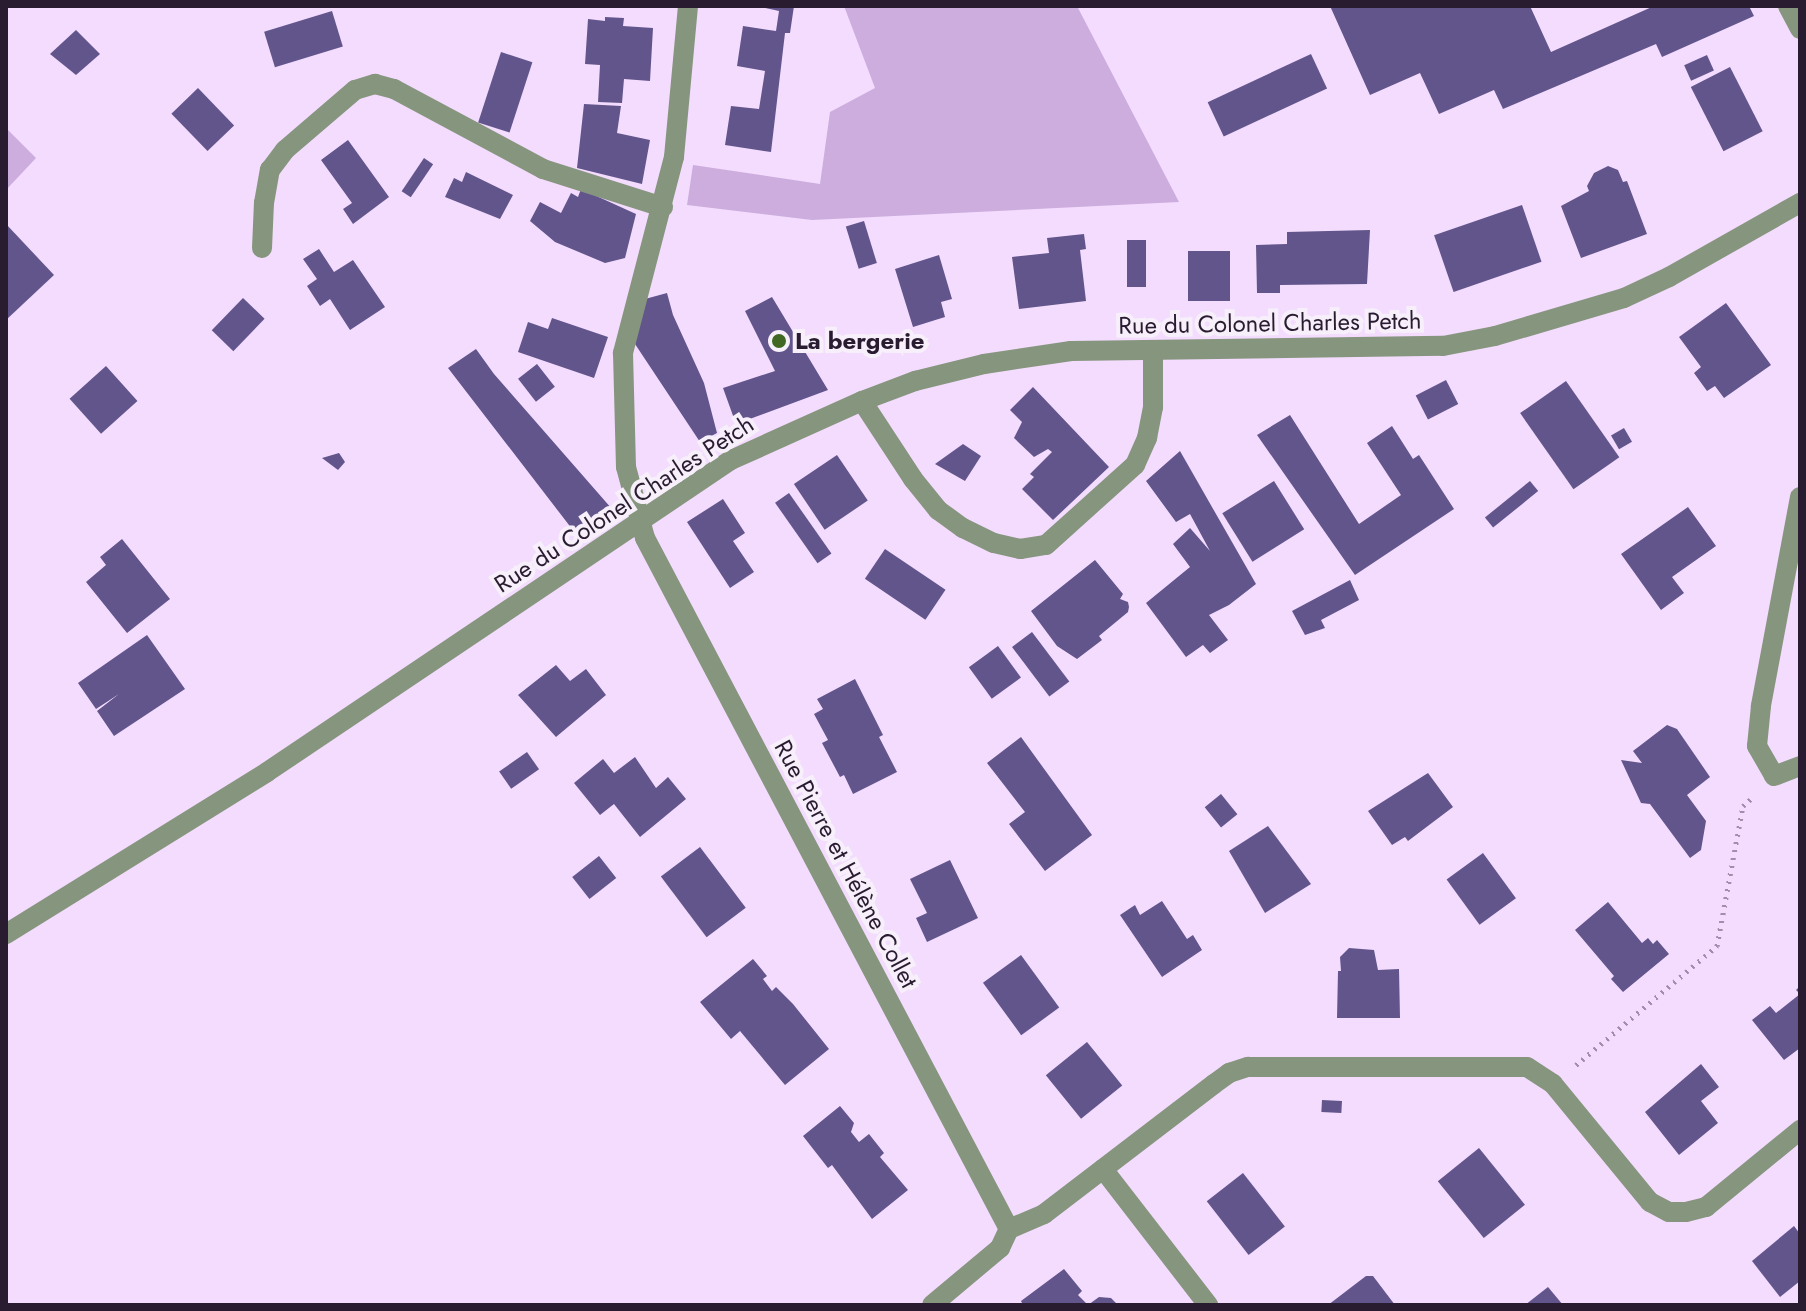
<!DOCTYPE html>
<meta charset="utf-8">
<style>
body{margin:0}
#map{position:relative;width:1806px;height:1311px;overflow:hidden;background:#f3dcfe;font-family:Jost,sans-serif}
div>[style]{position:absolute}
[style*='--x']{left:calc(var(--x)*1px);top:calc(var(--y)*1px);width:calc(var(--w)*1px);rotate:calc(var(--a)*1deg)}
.green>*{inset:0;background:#cdaddd}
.building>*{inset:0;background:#62558b;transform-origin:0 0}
.path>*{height:5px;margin-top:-2.5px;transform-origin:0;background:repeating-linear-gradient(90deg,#a28eab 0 2px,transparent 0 8px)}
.minor>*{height:20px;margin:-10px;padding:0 10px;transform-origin:10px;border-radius:10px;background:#86957d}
.dots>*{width:22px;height:22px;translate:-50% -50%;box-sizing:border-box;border:4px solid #f7f0fb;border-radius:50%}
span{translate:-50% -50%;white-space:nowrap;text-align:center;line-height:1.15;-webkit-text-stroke:8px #f7f0fb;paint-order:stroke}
.street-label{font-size:24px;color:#291b30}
.poi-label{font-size:24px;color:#291b30;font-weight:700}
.left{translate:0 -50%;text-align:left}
.frame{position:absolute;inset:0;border:8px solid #291b30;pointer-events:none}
</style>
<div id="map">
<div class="green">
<div style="clip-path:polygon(844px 6px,1077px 6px,1179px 202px,812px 220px,687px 205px,693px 165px,820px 184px,830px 112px,875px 88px)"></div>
<div style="clip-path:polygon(6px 128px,36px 158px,6px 190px)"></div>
</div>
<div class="building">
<div style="clip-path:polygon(756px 6px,794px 6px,790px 33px,785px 33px,771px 152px,725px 145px,731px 106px,759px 109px,765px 71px,737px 66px,743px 26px,776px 31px,779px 11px)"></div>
<div style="clip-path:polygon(1330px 6px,1530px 6px,1551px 52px,1654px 6px,1749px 6px,1754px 16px,1662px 57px,1656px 44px,1503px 109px,1494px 90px,1439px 114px,1420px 73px,1370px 95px)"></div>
<div style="left:332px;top:11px;width:37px;height:71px;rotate:73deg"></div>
<div style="clip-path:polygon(605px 17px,624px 18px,623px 26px,653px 28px,650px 81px,624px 79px,622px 103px,598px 102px,600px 65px,585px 64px,588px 19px,605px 21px)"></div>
<div style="clip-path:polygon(76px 30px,100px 54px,76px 75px,50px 54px)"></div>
<div style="left:501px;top:52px;width:33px;height:74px;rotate:18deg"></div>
<div style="left:1311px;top:54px;width:38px;height:114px;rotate:65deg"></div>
<div style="left:1707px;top:55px;width:17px;height:25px;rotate:66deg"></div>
<div style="left:1730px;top:67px;width:72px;height:44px;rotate:63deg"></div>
<div style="left:198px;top:88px;width:52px;height:37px;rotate:46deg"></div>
<div style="clip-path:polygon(584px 104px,621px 106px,617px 133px,650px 140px,642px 184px,577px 168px)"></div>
<div style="clip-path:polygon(348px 140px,389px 197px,353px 224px,343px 209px,352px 203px,321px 160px)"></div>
<div style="left:424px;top:158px;width:11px;height:40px;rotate:34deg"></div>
<div style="clip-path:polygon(1608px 166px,1618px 170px,1623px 182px,1627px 181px,1647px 234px,1581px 258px,1561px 206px,1589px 191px,1587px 186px,1594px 173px)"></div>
<div style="clip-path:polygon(466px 172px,513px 195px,500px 219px,445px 197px,454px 178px,462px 182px)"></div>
<div style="clip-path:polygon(581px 189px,636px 214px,625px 258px,605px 263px,555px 242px,530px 221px,540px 202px,561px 213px,571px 193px,578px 197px)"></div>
<div style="left:1522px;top:205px;width:60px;height:93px;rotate:71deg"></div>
<div style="left:864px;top:221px;width:44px;height:19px;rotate:73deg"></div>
<div style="clip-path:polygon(6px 224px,54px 275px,6px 320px)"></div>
<div style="clip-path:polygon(1370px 230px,1367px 284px,1280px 285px,1280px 293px,1257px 293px,1256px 245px,1287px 244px,1287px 232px)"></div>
<div style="clip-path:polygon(1084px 234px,1086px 249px,1080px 250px,1086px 301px,1019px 309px,1012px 257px,1049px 253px,1047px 238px)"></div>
<div style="left:1127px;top:240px;width:19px;height:47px"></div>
<div style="clip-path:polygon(319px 249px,334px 272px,353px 260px,385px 307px,350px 330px,330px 299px,320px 306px,307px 286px,317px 279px,303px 259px)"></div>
<div style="left:1188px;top:251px;width:42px;height:50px"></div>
<div style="clip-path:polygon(939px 255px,952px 299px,941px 302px,945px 317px,913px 327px,895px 269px)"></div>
<div style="clip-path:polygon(667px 293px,673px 315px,704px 383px,717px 433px,700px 442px,635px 344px,645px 299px)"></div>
<div style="clip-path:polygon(772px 297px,828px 390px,736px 424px,723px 388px,775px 371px,745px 311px)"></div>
<div style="left:243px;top:298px;width:30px;height:45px;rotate:44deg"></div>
<div style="clip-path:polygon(1726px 303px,1771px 365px,1724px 398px,1715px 386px,1707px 391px,1694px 373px,1701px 367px,1679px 337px)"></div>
<div style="clip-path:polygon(552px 318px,608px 337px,594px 378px,518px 352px,528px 322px,548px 329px)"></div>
<div style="clip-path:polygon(476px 349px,494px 374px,612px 509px,579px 538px,448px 368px)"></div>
<div style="left:537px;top:364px;width:29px;height:24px;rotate:52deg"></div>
<div style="left:106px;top:366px;width:47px;height:49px;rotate:48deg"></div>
<div style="left:1446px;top:380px;width:27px;height:34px;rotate:63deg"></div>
<div style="left:1566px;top:381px;width:93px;height:56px;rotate:55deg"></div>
<div style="clip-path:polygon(1033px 387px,1109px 467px,1053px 520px,1022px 489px,1034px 477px,1030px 474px,1052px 452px,1048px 449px,1034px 457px,1014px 438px,1022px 422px,1010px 410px)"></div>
<div style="clip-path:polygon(1290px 415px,1359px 524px,1401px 495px,1367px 443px,1392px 426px,1413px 459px,1419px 455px,1454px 509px,1355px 575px,1257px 435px)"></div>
<div style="left:1624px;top:428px;width:16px;height:15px;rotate:60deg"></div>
<div style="clip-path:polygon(963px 444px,981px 456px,965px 481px,935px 464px)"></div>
<div style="clip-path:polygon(1180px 451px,1256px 584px,1229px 605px,1209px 615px,1228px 640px,1210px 653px,1203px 645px,1186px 657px,1146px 603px,1190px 567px,1173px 544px,1190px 528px,1210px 551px,1190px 514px,1176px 522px,1146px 481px)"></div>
<div style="clip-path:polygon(339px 453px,345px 462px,338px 470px,322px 458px)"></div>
<div style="left:837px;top:455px;width:55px;height:52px;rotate:56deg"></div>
<div style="left:1274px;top:481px;width:57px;height:61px;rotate:58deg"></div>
<div style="left:1530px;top:481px;width:13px;height:58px;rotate:51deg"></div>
<div style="left:789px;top:493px;width:74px;height:17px;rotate:55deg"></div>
<div style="clip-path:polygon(723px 499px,745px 533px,733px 541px,754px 572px,730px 588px,687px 522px)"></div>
<div style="clip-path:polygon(1688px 507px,1716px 546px,1672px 577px,1684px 593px,1661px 610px,1621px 554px)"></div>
<div style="clip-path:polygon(122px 539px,170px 599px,127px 633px,86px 582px,106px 565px,100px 557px)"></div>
<div style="left:885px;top:549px;width:73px;height:36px;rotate:34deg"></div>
<div style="clip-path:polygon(1095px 560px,1123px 594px,1120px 599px,1128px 602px,1129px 607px,1128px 612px,1099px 636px,1102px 640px,1077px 659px,1057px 646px,1031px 611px)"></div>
<div style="clip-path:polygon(1350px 580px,1359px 600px,1321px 620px,1325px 628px,1305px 635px,1292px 611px)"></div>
<div style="left:1032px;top:632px;width:62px;height:25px;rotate:53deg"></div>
<div style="clip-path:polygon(147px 635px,185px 689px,114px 736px,97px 711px,119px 694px,96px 709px,78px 683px)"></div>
<div style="left:998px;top:646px;width:39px;height:36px;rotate:54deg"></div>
<div style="clip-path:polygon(556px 665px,570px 681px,586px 669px,606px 695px,556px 737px,518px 695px)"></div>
<div style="clip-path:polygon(855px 679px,883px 735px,879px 737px,897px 772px,853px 794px,844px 775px,840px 777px,822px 743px,828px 740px,814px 714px,823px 709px,817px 699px)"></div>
<div style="clip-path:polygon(1667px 725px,1677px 729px,1710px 777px,1687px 795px,1706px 821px,1701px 850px,1690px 858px,1650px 804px,1641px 803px,1621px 760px,1642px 763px,1633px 751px)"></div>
<div style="clip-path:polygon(1021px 737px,1092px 835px,1045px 871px,1009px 824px,1025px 812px,987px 763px)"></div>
<div style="left:527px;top:752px;width:21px;height:34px;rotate:55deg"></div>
<div style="clip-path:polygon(635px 757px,656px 788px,668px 777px,686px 799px,640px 837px,614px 804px,600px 815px,574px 783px,603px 759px,614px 773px)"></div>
<div style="clip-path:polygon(1428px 773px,1453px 807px,1408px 841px,1405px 837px,1392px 845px,1368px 811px)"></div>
<div style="left:1221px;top:794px;width:26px;height:21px;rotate:51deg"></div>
<div style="clip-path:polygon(1268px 826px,1311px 884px,1265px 913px,1229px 851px)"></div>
<div style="left:700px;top:847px;width:76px;height:49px;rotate:53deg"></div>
<div style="left:1483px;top:853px;width:56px;height:45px;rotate:54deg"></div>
<div style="left:599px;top:856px;width:28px;height:34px;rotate:52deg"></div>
<div style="clip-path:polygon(950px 860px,978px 918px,927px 942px,916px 918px,927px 913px,910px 879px)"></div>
<div style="clip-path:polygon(1162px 901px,1187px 939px,1193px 935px,1202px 950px,1162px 977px,1120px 915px,1135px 905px,1140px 915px)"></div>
<div style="clip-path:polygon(1608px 902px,1642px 943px,1648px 938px,1653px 944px,1657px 940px,1669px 954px,1623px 992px,1611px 979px,1614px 976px,1575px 930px)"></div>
<div style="clip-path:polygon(1349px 948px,1374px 950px,1378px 970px,1399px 969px,1400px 1018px,1337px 1018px,1338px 971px,1341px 971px,1340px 957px)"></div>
<div style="left:1021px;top:955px;width:65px;height:47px;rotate:54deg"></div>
<div style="clip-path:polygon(753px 959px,767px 976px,763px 979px,772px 991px,776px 987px,793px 1004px,829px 1049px,785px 1085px,740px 1031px,731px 1039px,700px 1002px)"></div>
<div style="clip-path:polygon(1800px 986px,1800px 1048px,1784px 1060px,1752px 1020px,1770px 1006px,1776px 1013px,1800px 994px,1796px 990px)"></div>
<div style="left:1087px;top:1042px;width:56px;height:53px;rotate:51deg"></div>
<div style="clip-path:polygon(1701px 1064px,1719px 1087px,1701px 1101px,1718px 1123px,1679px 1155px,1645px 1112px)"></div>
<div style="left:1322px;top:1100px;width:20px;height:12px;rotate:3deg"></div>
<div style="clip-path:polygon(840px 1106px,854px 1123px,851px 1132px,859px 1142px,869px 1134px,884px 1153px,880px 1157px,908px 1190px,872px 1219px,832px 1165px,828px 1168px,803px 1136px)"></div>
<div style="left:1479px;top:1148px;width:73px;height:53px;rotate:51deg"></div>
<div style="left:1243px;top:1173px;width:68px;height:46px;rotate:52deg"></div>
<div style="clip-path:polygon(1794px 1226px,1800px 1234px,1800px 1281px,1780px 1297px,1752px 1261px)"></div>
<div style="clip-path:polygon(1064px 1269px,1082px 1291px,1078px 1295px,1088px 1305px,1099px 1297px,1111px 1298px,1118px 1305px,1023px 1305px,1021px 1301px)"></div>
<div style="clip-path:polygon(1366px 1276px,1373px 1276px,1395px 1305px,1328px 1305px)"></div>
<div style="clip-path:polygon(1548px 1287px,1563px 1305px,1525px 1305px)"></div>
</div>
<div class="path">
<div style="--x:1576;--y:1065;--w:185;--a:-40.2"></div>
<div style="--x:1717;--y:946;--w:142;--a:-79.5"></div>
<div style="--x:1743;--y:806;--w:15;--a:-42"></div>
</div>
<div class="minor">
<div style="--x:688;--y:6;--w:152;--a:95.3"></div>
<div style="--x:674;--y:157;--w:203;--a:104.6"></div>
<div style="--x:623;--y:353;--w:114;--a:88.5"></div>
<div style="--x:626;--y:467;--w:73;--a:75"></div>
<div style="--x:645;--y:538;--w:781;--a:62.22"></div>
<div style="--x:1009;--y:1229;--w:38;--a:-23"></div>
<div style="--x:1044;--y:1214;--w:214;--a:-37.4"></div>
<div style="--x:1214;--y:1084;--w:19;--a:-36"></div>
<div style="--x:1229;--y:1073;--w:20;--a:-18"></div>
<div style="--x:1248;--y:1067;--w:279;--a:0"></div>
<div style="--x:1527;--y:1067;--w:31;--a:33"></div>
<div style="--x:1553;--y:1084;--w:153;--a:50.6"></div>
<div style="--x:1650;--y:1202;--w:21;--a:28"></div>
<div style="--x:1669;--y:1212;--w:17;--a:0"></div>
<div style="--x:1686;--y:1212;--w:21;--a:-14"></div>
<div style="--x:1706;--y:1207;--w:122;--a:-39.3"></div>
<div style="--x:1788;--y:6;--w:26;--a:62"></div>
<div style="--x:262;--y:248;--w:45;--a:-87.5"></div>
<div style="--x:264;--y:203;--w:34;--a:-80"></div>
<div style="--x:270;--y:170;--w:25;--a:-53"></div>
<div style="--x:285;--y:150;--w:92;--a:-40.6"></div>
<div style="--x:355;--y:90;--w:21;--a:-17"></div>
<div style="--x:375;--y:84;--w:20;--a:15"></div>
<div style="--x:394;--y:89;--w:169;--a:28.2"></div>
<div style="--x:543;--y:169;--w:126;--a:17.6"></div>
<div style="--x:862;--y:401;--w:93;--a:56.8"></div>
<div style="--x:913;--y:479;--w:40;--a:51"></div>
<div style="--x:938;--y:510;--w:31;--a:36"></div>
<div style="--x:963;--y:528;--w:34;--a:26"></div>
<div style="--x:994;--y:543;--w:27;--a:13"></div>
<div style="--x:1020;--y:549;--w:26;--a:-9"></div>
<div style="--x:1046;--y:545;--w:120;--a:-42"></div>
<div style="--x:1135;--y:465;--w:30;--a:-66"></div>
<div style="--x:1147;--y:438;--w:32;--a:-79"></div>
<div style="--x:1153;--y:407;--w:56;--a:-90"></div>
<div style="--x:1800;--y:497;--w:213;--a:100.6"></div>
<div style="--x:1761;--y:706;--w:40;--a:95.7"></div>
<div style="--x:1757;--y:746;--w:34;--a:60"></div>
<div style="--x:1774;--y:776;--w:28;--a:-21"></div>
<div style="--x:6;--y:934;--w:307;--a:-31.8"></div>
<div style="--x:267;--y:772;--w:559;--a:-33.92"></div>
<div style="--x:731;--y:460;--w:144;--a:-24.2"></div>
<div style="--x:862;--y:401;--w:57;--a:-20.7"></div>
<div style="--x:915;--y:381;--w:71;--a:-13.8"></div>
<div style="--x:984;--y:364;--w:88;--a:-8.5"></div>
<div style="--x:1071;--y:351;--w:372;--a:-0.8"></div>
<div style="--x:1443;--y:346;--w:53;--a:-10.9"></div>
<div style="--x:1495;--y:336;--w:134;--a:-16.4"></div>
<div style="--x:1624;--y:298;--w:50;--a:-25"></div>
<div style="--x:1669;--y:277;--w:150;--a:-29.5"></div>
<div style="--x:1103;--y:1169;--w:172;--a:52.3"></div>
<div style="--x:932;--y:1305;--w:89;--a:-40"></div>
<div style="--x:1000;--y:1248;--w:21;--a:-65"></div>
</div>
<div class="dots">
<div style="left:779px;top:341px;background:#406823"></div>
</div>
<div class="street-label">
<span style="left:1270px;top:323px;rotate:-1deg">Rue du Colonel Charles Petch</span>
<span style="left:624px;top:504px;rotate:-33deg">Rue du Colonel Charles Petch</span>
<span style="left:846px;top:864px;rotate:62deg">Rue Pierre et Hélène Collet</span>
</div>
<div class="poi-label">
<span class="left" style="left:795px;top:341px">La bergerie</span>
</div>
<div class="frame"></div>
</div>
